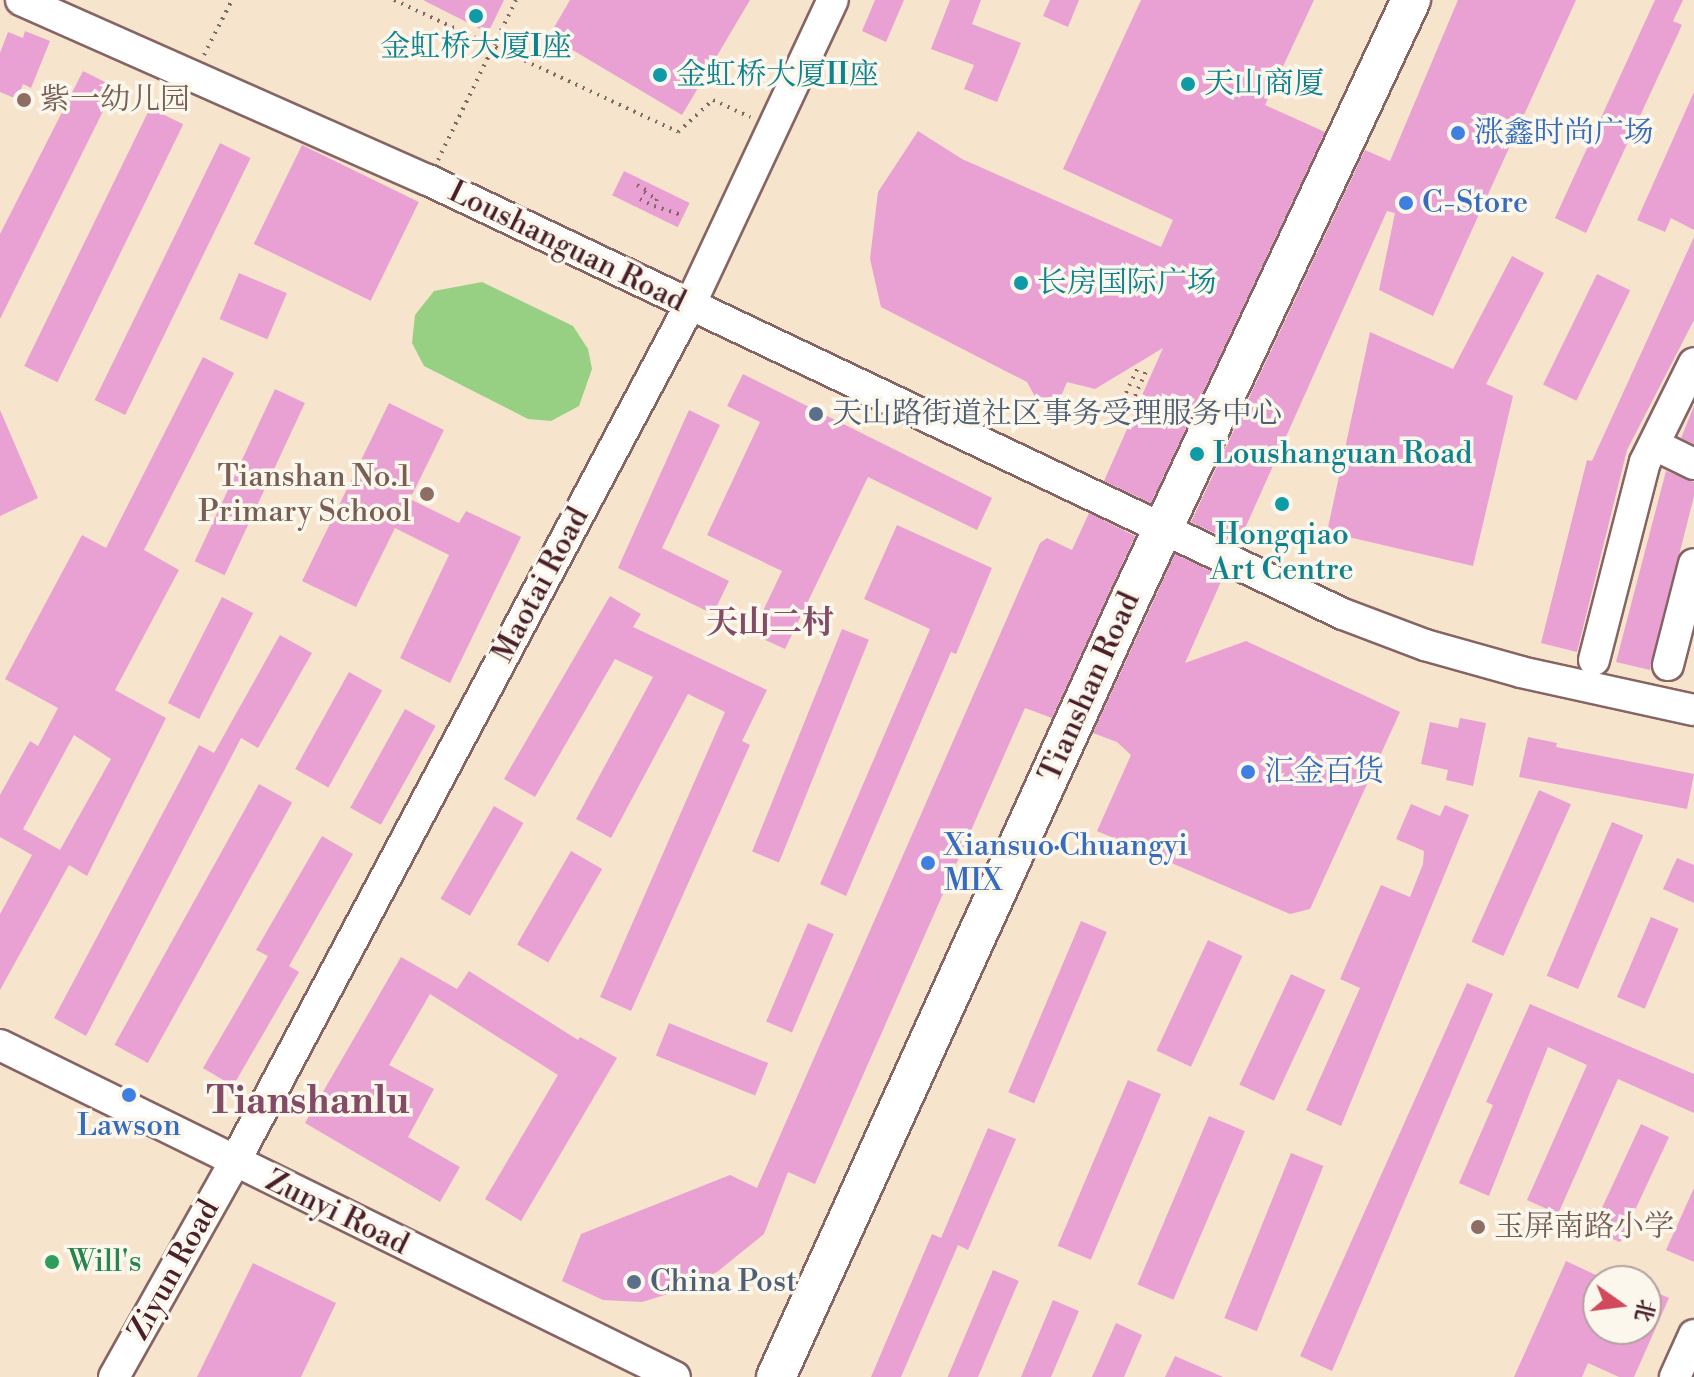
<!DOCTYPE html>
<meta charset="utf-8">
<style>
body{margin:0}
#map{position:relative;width:1694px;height:1377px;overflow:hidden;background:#f7e4cd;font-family:"Libre Bodoni","Noto Serif SC",serif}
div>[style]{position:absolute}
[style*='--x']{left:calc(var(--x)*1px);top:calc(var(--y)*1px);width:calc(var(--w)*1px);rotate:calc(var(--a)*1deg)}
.green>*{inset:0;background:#98d083}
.building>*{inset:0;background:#e9a1d4;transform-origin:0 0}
.path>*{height:4px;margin-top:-2px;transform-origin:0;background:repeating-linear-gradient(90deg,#876464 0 2px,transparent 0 8px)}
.roads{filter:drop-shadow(2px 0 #876464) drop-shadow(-2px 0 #876464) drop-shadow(0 2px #876464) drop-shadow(0 -2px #876464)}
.minor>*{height:30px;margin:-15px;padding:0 15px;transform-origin:15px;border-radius:15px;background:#fff}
.major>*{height:38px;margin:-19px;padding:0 19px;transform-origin:19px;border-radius:19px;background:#fff}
.dots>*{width:22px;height:22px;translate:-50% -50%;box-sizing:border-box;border:4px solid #fbf7ec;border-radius:50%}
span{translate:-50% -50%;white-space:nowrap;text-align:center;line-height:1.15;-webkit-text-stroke:7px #fbf7ec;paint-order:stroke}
.culture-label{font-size:30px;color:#0d838f}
.left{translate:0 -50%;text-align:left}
.education-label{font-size:30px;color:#785e54}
.right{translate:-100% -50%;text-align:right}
.shop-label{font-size:30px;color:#366cbe}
.street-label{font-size:30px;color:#4a1f2b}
.service-label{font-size:30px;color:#4e5e75}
.leisure-label{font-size:30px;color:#27864d}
.neighbourhood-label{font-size:32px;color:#824c66;font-weight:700}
.district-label{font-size:38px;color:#824c66;font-weight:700}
.north{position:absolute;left:1582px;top:1265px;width:80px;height:80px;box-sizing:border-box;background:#fbf7ec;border:2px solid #b4a19f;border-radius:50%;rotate:104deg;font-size:22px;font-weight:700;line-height:32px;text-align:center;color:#4a1f2b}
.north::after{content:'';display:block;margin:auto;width:28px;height:36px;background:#d1495b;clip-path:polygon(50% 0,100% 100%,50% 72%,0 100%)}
</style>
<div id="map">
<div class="green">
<div style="clip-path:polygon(482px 282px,573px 326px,588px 349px,592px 369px,579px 406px,551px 421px,528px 419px,424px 366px,412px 343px,415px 315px,434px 291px)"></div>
</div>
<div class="building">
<div style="clip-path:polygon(423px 0,504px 0,488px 33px)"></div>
<div style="clip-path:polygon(570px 0,750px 0,682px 115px,549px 36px)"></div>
<div style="clip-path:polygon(875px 0,904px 0,886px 42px,862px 31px)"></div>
<div style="clip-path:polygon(950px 0,981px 0,972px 24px,1021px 43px,997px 102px,964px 89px,974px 65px,931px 49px)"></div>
<div style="clip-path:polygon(1050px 0,1079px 0,1068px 27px,1043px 16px)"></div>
<div style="clip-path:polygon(1141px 0,1314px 0,1265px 105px,1325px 132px,1151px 503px,1104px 481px,1163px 348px,1095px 389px,1067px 382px,1062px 394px,1037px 400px,1027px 382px,881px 307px,870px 259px,878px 192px,918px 131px,962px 159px,1161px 247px,1173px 220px,1063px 169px)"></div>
<div style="clip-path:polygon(1458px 0,1576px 0,1433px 316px,1379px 290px,1395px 213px,1387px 211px,1238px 544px,1191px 522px,1365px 150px,1390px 161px)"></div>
<div style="clip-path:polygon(1655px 0,1683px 0,1673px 21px,1682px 25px,1586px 233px,1555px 218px)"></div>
<div style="clip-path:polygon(25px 31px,50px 41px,31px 88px,23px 84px,17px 99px,0 92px,0 53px,8px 32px,23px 38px)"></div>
<div style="clip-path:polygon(83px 71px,115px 87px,0 319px,0 234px)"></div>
<div style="clip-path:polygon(1694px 92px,1694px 230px,1671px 218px,1665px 232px,1637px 220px)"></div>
<div style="left:150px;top:108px;width:37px;height:287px;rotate:26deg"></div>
<div style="left:220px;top:143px;width:34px;height:286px;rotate:26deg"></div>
<div style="left:302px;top:145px;width:130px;height:110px;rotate:26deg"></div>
<div style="left:624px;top:171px;width:73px;height:27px;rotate:26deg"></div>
<div style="clip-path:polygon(1694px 237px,1694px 320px,1627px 450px,1577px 652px,1541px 643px,1587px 460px,1592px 461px)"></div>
<div style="clip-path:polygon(1512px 256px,1544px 273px,1486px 384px,1513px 396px,1473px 566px,1327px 532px,1370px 332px,1453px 369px)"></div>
<div style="left:239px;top:273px;width:52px;height:50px;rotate:23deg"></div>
<div style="left:1597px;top:274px;width:37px;height:123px;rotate:26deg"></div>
<div style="clip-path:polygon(evenodd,203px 357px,234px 373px,144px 550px,179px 570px,115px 690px,166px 718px,87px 876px,69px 865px,0 990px,0 914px,32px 855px,0 837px,0 795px,30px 741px,38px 746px,58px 708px,5px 679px,82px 535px,106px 548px,203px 357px,74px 735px,111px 759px,60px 850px,23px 829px,74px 735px)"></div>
<div style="clip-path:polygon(743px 374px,992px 498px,977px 530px,868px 477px,785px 649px,752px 634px,782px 571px,707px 535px,760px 422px,727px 406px)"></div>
<div style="left:275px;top:389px;width:33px;height:190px;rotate:25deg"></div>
<div style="clip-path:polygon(389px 403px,444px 430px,410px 499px,459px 523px,466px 511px,521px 537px,450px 683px,400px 658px,449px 555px,395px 528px,356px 607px,302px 581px)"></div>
<div style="clip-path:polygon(1694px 406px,1694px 444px,1681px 438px)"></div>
<div style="clip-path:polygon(0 410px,38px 498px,0 516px)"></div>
<div style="clip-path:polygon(689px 410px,720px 425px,662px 548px,729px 581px,713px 614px,618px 568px)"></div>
<div style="clip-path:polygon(1666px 471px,1694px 482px,1694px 496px,1650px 670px,1616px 662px)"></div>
<div style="clip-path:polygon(1089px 513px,1135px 536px,1052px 718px,1025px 708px,815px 1184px,788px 1172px,764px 1234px,717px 1272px,681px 1290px,642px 1302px,603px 1300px,562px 1281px,581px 1234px,730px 1175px,757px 1188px,1040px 543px,1047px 538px,1072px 550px)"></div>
<div style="clip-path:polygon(897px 525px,992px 568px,956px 654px,951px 652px,846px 896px,820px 884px,930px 629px,864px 599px)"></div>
<div style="clip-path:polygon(1175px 554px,1223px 577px,1185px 663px,1246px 641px,1400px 712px,1310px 909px,1290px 914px,1097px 831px,1131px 755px,1117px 742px,1093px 733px)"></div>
<div style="clip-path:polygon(610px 596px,641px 614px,633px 627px,767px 690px,742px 741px,750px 745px,631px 1011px,600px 997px,725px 712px,688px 694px,611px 838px,576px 819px,653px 677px,615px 659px,535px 797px,504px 779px)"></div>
<div style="left:222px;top:597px;width:35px;height:119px;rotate:27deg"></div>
<div style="left:842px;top:629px;width:29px;height:240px;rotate:22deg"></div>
<div style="clip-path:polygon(280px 635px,312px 653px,258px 748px,241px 738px,86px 1036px,54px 1018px,199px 745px,214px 753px)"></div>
<div style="left:349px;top:672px;width:38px;height:111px;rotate:29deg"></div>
<div style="left:405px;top:709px;width:35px;height:113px;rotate:29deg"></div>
<div style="clip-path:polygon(1460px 718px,1486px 723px,1473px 786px,1446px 780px,1448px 770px,1421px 764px,1430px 722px,1458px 728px)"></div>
<div style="clip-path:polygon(1528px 737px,1557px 743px,1556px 747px,1694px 774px,1687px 809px,1519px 777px)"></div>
<div style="left:259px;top:784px;width:38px;height:298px;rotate:29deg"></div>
<div style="left:1539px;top:790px;width:35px;height:166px;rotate:24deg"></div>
<div style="clip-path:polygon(1411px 804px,1440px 816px,1445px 805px,1469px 815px,1341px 1126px,1306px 1110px,1360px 988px,1340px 979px,1381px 885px,1410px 897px,1423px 864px,1424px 851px,1396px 839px)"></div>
<div style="left:494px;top:806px;width:34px;height:107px;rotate:30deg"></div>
<div style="left:1612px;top:822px;width:34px;height:167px;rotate:23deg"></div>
<div style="clip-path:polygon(322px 836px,353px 854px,289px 966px,299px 972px,233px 1086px,203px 1068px,268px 956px,256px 950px)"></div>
<div style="left:571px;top:851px;width:36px;height:108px;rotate:30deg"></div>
<div style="clip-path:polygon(1677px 858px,1694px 865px,1694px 903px,1663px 889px)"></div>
<div style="left:1651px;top:917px;width:30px;height:87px;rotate:23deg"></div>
<div style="left:1081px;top:921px;width:28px;height:186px;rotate:23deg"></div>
<div style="left:808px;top:923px;width:28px;height:107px;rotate:23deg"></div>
<div style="left:1208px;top:940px;width:38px;height:122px;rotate:25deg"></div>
<div style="clip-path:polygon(401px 957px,457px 989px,469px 971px,578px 1040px,580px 1037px,617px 1058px,521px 1221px,485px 1199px,558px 1075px,430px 994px,389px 1065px,434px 1089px,408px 1137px,460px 1167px,440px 1202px,305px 1123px)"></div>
<div style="left:1291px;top:974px;width:38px;height:122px;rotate:25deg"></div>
<div style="clip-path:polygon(1467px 983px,1493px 994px,1332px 1371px,1300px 1356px)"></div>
<div style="clip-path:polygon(1530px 1004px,1694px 1074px,1694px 1113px,1618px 1079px,1558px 1214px,1527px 1200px,1587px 1065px,1548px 1047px,1489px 1196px,1459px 1183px,1493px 1105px,1486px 1102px)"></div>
<div style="left:669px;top:1023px;width:107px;height:35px;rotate:22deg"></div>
<div style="left:1128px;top:1080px;width:36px;height:180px;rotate:23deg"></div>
<div style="left:1209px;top:1116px;width:39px;height:183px;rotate:23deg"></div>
<div style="left:1641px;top:1124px;width:31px;height:116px;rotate:25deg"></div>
<div style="clip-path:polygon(988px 1128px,1016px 1139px,968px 1250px,958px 1245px,901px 1377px,871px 1377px,932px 1234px,941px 1238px)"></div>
<div style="left:1291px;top:1153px;width:35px;height:178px;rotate:22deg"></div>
<div style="clip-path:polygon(1694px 1188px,1694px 1262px,1666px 1250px)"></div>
<div style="clip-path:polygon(1566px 1261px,1598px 1276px,1598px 1329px,1646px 1329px,1646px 1288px,1669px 1298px,1634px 1377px,1619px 1377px,1588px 1363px,1582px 1377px,1514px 1377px)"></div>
<div style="clip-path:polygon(253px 1263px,336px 1303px,301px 1377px,197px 1377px)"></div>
<div style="left:993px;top:1270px;width:28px;height:116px;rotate:23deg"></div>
<div style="clip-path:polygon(1053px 1300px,1079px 1311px,1051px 1377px,1021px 1377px)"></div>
<div style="clip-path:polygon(1116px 1323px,1142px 1335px,1124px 1377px,1092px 1377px)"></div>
<div style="clip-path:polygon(1175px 1356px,1223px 1377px,1165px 1377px)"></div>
</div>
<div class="path">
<div style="--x:394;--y:0;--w:313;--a:24.9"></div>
<div style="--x:678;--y:132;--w:47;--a:-42.4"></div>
<div style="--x:713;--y:100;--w:41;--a:24.7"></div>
<div style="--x:204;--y:55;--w:62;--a:-63"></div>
<div style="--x:438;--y:160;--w:178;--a:-64"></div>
<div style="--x:637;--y:185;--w:13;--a:29"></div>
<div style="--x:644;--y:192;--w:15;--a:28"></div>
<div style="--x:657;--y:199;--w:8;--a:113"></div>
<div style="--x:654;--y:206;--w:32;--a:18"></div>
<div style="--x:640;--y:199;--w:16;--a:27"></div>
<div style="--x:1126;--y:393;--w:31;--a:-65"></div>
<div style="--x:1135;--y:396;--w:30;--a:-66"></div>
</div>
<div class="roads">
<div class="minor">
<div style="--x:21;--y:0;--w:445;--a:23.9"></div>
<div style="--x:428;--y:180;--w:1013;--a:25.38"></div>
<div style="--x:1343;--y:614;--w:88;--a:20.7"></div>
<div style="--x:1425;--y:645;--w:100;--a:15.7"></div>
<div style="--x:1521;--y:672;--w:177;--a:12.4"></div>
<div style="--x:1657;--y:446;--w:41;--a:25.9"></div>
<div style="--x:1594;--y:660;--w:204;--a:-75.6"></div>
<div style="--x:1645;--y:462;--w:110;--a:-63.7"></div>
<div style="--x:1668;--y:665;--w:104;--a:-75.6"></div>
<div style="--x:0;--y:1045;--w:752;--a:26.19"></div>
<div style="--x:114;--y:1377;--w:245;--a:-60.7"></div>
<div style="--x:234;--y:1163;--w:969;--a:-62.01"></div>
<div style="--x:689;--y:307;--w:339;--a:-64.9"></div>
<div style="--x:1675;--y:1377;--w:46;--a:-65.7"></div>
</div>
<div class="major">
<div style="--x:776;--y:1377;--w:855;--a:-65.53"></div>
<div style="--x:1130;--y:599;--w:662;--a:-64.87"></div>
</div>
</div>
<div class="dots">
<div style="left:476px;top:16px;background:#0f9aa8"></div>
<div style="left:660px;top:75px;background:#0f9aa8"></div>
<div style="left:1188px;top:84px;background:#0f9aa8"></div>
<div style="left:24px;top:100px;background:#8d6e63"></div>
<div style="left:1458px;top:133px;background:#3f7fe0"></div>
<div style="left:1406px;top:203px;background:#3f7fe0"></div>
<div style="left:1021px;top:283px;background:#0f9aa8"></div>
<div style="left:816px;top:414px;background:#5c6f8a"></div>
<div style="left:1197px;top:454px;background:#0f9aa8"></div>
<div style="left:427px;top:494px;background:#8d6e63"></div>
<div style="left:1282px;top:504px;background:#0f9aa8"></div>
<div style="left:1248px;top:772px;background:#3f7fe0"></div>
<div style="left:928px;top:863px;background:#3f7fe0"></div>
<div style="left:129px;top:1095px;background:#3f7fe0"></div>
<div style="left:1478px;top:1227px;background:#8d6e63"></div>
<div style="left:52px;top:1262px;background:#2e9e5b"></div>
<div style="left:634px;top:1282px;background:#5c6f8a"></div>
</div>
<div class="culture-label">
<span style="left:476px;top:47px">金虹桥大厦I座</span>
<span class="left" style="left:676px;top:75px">金虹桥大厦II座</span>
<span class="left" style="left:1204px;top:84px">天山商厦</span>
<span class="left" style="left:1037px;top:283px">长房国际广场</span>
<span class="left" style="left:1213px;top:454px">Loushanguan Road</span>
<span style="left:1282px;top:552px">Hongqiao<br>Art Centre</span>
</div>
<div class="education-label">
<span class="left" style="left:40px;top:100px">紫一幼儿园</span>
<span class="right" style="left:411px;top:494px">Tianshan No.1<br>Primary School</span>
<span class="left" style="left:1494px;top:1227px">玉屏南路小学</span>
</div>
<div class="shop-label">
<span class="left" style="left:1474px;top:133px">涨鑫时尚广场</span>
<span class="left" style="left:1422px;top:203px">C-Store</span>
<span class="left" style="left:1264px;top:772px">汇金百货</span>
<span class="left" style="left:944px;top:863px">Xiansuo·Chuangyi<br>MIX</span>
<span style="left:129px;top:1126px">Lawson</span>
</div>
<div class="street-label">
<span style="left:567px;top:247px;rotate:26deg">Loushanguan Road</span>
<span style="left:541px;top:585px;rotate:-62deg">Maotai Road</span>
<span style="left:1090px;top:687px;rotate:-66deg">Tianshan Road</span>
<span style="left:337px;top:1213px;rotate:26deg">Zunyi Road</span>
<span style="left:174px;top:1270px;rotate:-61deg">Ziyun Road</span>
</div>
<div class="service-label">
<span class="left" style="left:832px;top:414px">天山路街道社区事务受理服务中心</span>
<span class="left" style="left:650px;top:1282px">China Post</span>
</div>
<div class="leisure-label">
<span class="left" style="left:68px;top:1262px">Will's</span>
</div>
<div class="neighbourhood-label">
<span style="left:770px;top:623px">天山二村</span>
</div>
<div class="district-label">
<span style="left:308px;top:1102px">Tianshanlu</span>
</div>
<div class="north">北</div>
</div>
